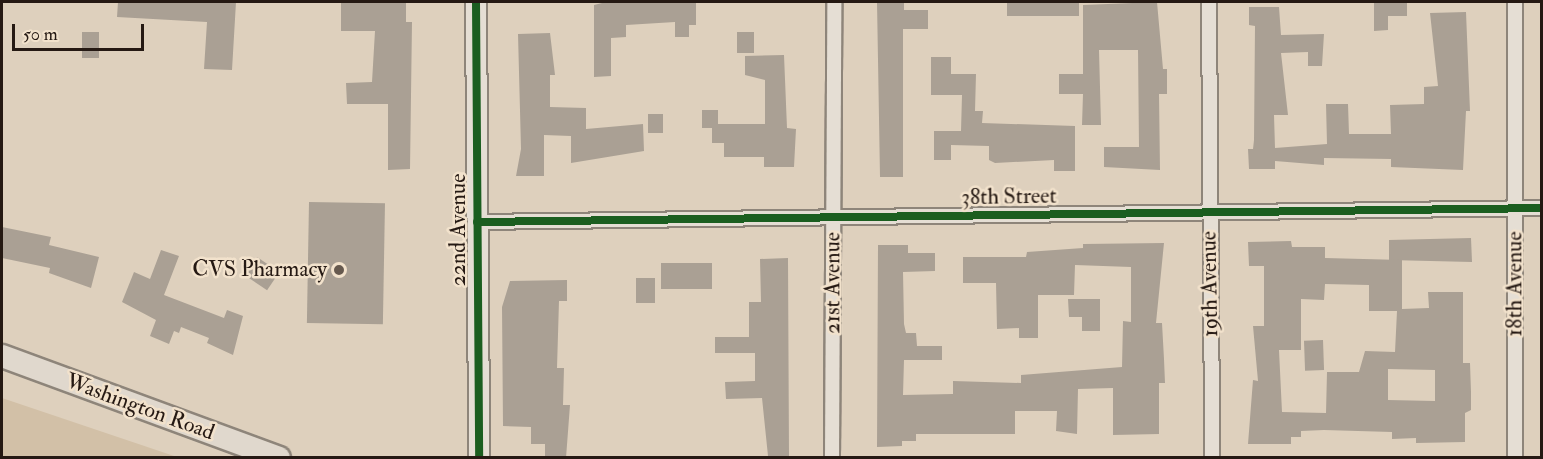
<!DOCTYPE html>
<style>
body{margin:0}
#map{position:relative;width:1543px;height:459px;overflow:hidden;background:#ded0bd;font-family:"IM FELL Double Pica",serif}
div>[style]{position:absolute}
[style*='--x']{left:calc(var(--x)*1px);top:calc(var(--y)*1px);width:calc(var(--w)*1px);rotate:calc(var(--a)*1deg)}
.green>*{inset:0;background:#d2c0a7}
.building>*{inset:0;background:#aaa094;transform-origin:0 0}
.roads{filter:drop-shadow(2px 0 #8e857a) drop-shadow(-2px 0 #8e857a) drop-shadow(0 2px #8e857a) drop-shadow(0 -2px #8e857a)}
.street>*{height:14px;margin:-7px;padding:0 7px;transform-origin:7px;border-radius:7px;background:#e5ded4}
.secondary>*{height:20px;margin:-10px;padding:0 10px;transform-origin:10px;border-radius:10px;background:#e5ded4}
.primary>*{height:22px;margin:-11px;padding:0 11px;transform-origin:11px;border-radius:11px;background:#e0d8cd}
.cycleway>*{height:8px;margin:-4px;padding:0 4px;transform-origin:4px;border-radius:4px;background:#1b5e20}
.dots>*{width:16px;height:16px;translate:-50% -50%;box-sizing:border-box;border:3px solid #f2e2cc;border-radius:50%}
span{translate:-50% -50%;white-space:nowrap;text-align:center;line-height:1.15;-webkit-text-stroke:5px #f2e2cc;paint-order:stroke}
.street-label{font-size:22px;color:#251913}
.poi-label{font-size:22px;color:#251913}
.right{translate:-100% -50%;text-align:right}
.frame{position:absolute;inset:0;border:3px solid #251913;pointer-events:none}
.scale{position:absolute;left:12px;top:24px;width:132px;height:27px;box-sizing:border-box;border:3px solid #251913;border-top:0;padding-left:8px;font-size:18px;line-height:21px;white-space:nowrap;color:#251913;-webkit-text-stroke:4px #f2e2cc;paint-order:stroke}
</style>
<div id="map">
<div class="green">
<div style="clip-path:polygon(2px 398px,177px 457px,2px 457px)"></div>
</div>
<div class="building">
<div style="clip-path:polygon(118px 2px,236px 2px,232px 70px,204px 69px,207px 22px,117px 17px)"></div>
<div style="clip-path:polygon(341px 2px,406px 2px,406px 22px,412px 22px,410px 169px,388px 170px,388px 104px,347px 104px,346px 83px,372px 82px,375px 31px,341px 31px)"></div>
<div style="clip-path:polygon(606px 2px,696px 2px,696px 25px,689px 25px,689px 37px,675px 37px,675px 22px,626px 25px,626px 37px,611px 38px,611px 76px,594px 77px,594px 5px)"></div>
<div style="clip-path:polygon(877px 2px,904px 2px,904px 10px,928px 10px,928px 29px,903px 29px,903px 177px,880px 177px)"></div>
<div style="left:1007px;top:2px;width:72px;height:14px"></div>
<div style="clip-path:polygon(1157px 2px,1163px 69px,1167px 69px,1167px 94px,1159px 94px,1160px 170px,1104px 167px,1104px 147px,1139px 147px,1138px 50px,1099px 50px,1101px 125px,1082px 125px,1083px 94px,1059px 94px,1059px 74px,1083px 74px,1083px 5px)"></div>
<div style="clip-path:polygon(1374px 2px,1407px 2px,1407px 16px,1388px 16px,1388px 30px,1374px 31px)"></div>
<div style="clip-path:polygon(1249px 7px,1279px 7px,1281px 35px,1324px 34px,1322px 66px,1308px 66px,1308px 52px,1281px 53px,1288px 115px,1274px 115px,1275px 148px,1327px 144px,1326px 104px,1348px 104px,1349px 134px,1391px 134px,1390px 105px,1424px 104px,1424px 87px,1438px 86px,1430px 13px,1466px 12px,1470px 111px,1466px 111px,1463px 170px,1391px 167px,1391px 159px,1324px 158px,1324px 165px,1275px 161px,1275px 169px,1249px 169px,1248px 149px,1253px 149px,1254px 140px,1255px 26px,1249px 25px)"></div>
<div style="left:82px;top:32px;width:17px;height:26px"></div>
<div style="left:737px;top:32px;width:17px;height:21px"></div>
<div style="clip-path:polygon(550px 33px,555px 75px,550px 75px,550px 107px,586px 108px,586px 129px,643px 124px,644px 151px,571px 163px,571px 136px,544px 135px,544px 176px,516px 176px,521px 149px,518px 34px)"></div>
<div style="clip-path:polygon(784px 55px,787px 128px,796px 129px,794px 167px,764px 167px,764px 157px,724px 157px,724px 143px,712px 143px,712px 128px,702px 128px,702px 110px,718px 110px,718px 124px,765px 124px,765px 80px,745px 75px,745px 56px)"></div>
<div style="clip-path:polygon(931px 57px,951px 57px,951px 74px,976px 74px,975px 111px,983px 111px,982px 123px,1075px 126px,1075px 171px,1054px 171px,1054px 160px,995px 163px,989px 160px,989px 146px,951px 145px,951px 160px,934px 160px,934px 131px,961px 131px,962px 95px,931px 95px)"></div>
<div style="left:648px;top:114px;width:15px;height:19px"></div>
<div style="left:309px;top:202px;width:76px;height:121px;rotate:1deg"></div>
<div style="clip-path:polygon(2px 227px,51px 237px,49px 245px,99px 257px,91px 288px,49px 273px,50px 268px,2px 258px)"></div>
<div style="clip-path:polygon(1471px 238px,1472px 262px,1389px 260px,1389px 240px)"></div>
<div style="clip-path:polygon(evenodd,1291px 241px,1292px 247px,1325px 247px,1325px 258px,1402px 260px,1402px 309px,1429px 308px,1428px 292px,1463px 292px,1463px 363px,1470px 363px,1471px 392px,1471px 410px,1465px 413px,1465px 442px,1416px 443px,1416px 438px,1392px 439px,1392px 432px,1324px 430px,1301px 431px,1301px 437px,1291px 437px,1291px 444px,1248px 444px,1253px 380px,1258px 381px,1253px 326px,1264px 326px,1264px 266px,1249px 266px,1248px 242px,1291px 241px,1325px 284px,1369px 285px,1369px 311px,1397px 311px,1395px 352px,1365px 351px,1359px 372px,1327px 372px,1326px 413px,1282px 412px,1279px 350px,1301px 350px,1301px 299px,1324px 300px,1325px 284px,1291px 241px,1388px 369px,1435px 370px,1435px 401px,1388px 400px,1388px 369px)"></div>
<div style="clip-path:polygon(1164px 243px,1156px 323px,1162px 323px,1164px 359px,1165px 383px,1159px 383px,1159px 434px,1113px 435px,1113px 388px,1078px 389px,1077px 434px,1056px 431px,1057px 411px,1015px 411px,1015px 434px,916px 434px,916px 441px,902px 441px,902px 446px,877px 447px,878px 245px,908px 245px,908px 253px,935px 253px,935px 271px,903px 272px,904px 324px,906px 333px,916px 333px,917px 346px,942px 346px,942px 360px,904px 360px,903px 395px,953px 394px,953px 381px,1021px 383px,1021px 375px,1122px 367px,1123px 321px,1131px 322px,1131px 267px,1075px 265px,1074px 295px,1038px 295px,1038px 338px,1019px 338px,1019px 328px,997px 329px,996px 283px,963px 283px,963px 257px,1026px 257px,1027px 252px,1083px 248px,1083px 244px)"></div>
<div style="clip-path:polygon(161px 250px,179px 256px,164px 295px,224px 318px,227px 310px,243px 316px,233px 355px,207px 343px,209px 338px,181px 327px,179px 333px,174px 331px,169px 344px,150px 336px,156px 320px,122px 302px,134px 272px,150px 279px)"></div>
<div style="left:257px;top:257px;width:27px;height:22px;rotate:34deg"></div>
<div style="clip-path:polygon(788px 258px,789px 456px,768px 456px,762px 398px,726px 399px,725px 382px,755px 381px,755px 353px,715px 353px,715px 337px,749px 337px,749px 302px,761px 302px,760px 259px)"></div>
<div style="left:712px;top:263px;width:26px;height:51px;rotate:90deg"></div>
<div style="left:636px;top:278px;width:19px;height:25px"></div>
<div style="clip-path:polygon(567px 280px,567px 301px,559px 301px,557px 368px,564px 368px,563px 405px,570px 405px,566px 458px,545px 458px,545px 444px,531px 444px,531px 427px,503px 426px,502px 307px,510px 281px)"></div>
<div style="clip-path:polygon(1068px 299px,1100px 299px,1100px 331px,1082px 331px,1082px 317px,1069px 317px)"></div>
<div style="left:1323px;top:340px;width:30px;height:19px;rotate:88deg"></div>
</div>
<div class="roads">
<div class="street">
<div style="--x:1209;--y:2;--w:456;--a:89.6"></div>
<div style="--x:1515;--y:2;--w:456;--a:90"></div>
<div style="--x:477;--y:222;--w:1065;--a:-0.75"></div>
<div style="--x:832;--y:458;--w:456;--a:-89.7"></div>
</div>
<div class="secondary">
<div style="--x:476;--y:2;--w:456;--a:89.6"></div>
</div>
<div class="primary">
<div style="--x:2;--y:356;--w:295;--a:20.2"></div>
</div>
</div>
<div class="cycleway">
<div style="--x:476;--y:2;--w:456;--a:89.6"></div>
<div style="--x:477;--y:222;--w:1065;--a:-0.75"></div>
</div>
<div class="dots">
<div style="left:339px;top:270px;background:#66594e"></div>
</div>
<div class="street-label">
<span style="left:1009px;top:197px;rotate:-1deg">38th Street</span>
<span style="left:459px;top:230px;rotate:-90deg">22nd Avenue</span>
<span style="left:833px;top:283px;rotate:-90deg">21st Avenue</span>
<span style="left:1210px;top:284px;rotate:-91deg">19th Avenue</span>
<span style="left:1515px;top:284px;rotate:-90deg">18th Avenue</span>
<span style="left:140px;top:407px;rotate:20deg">Washington Road</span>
</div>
<div class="poi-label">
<span class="right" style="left:327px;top:270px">CVS Pharmacy</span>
</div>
<div class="frame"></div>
<div class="scale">50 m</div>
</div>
